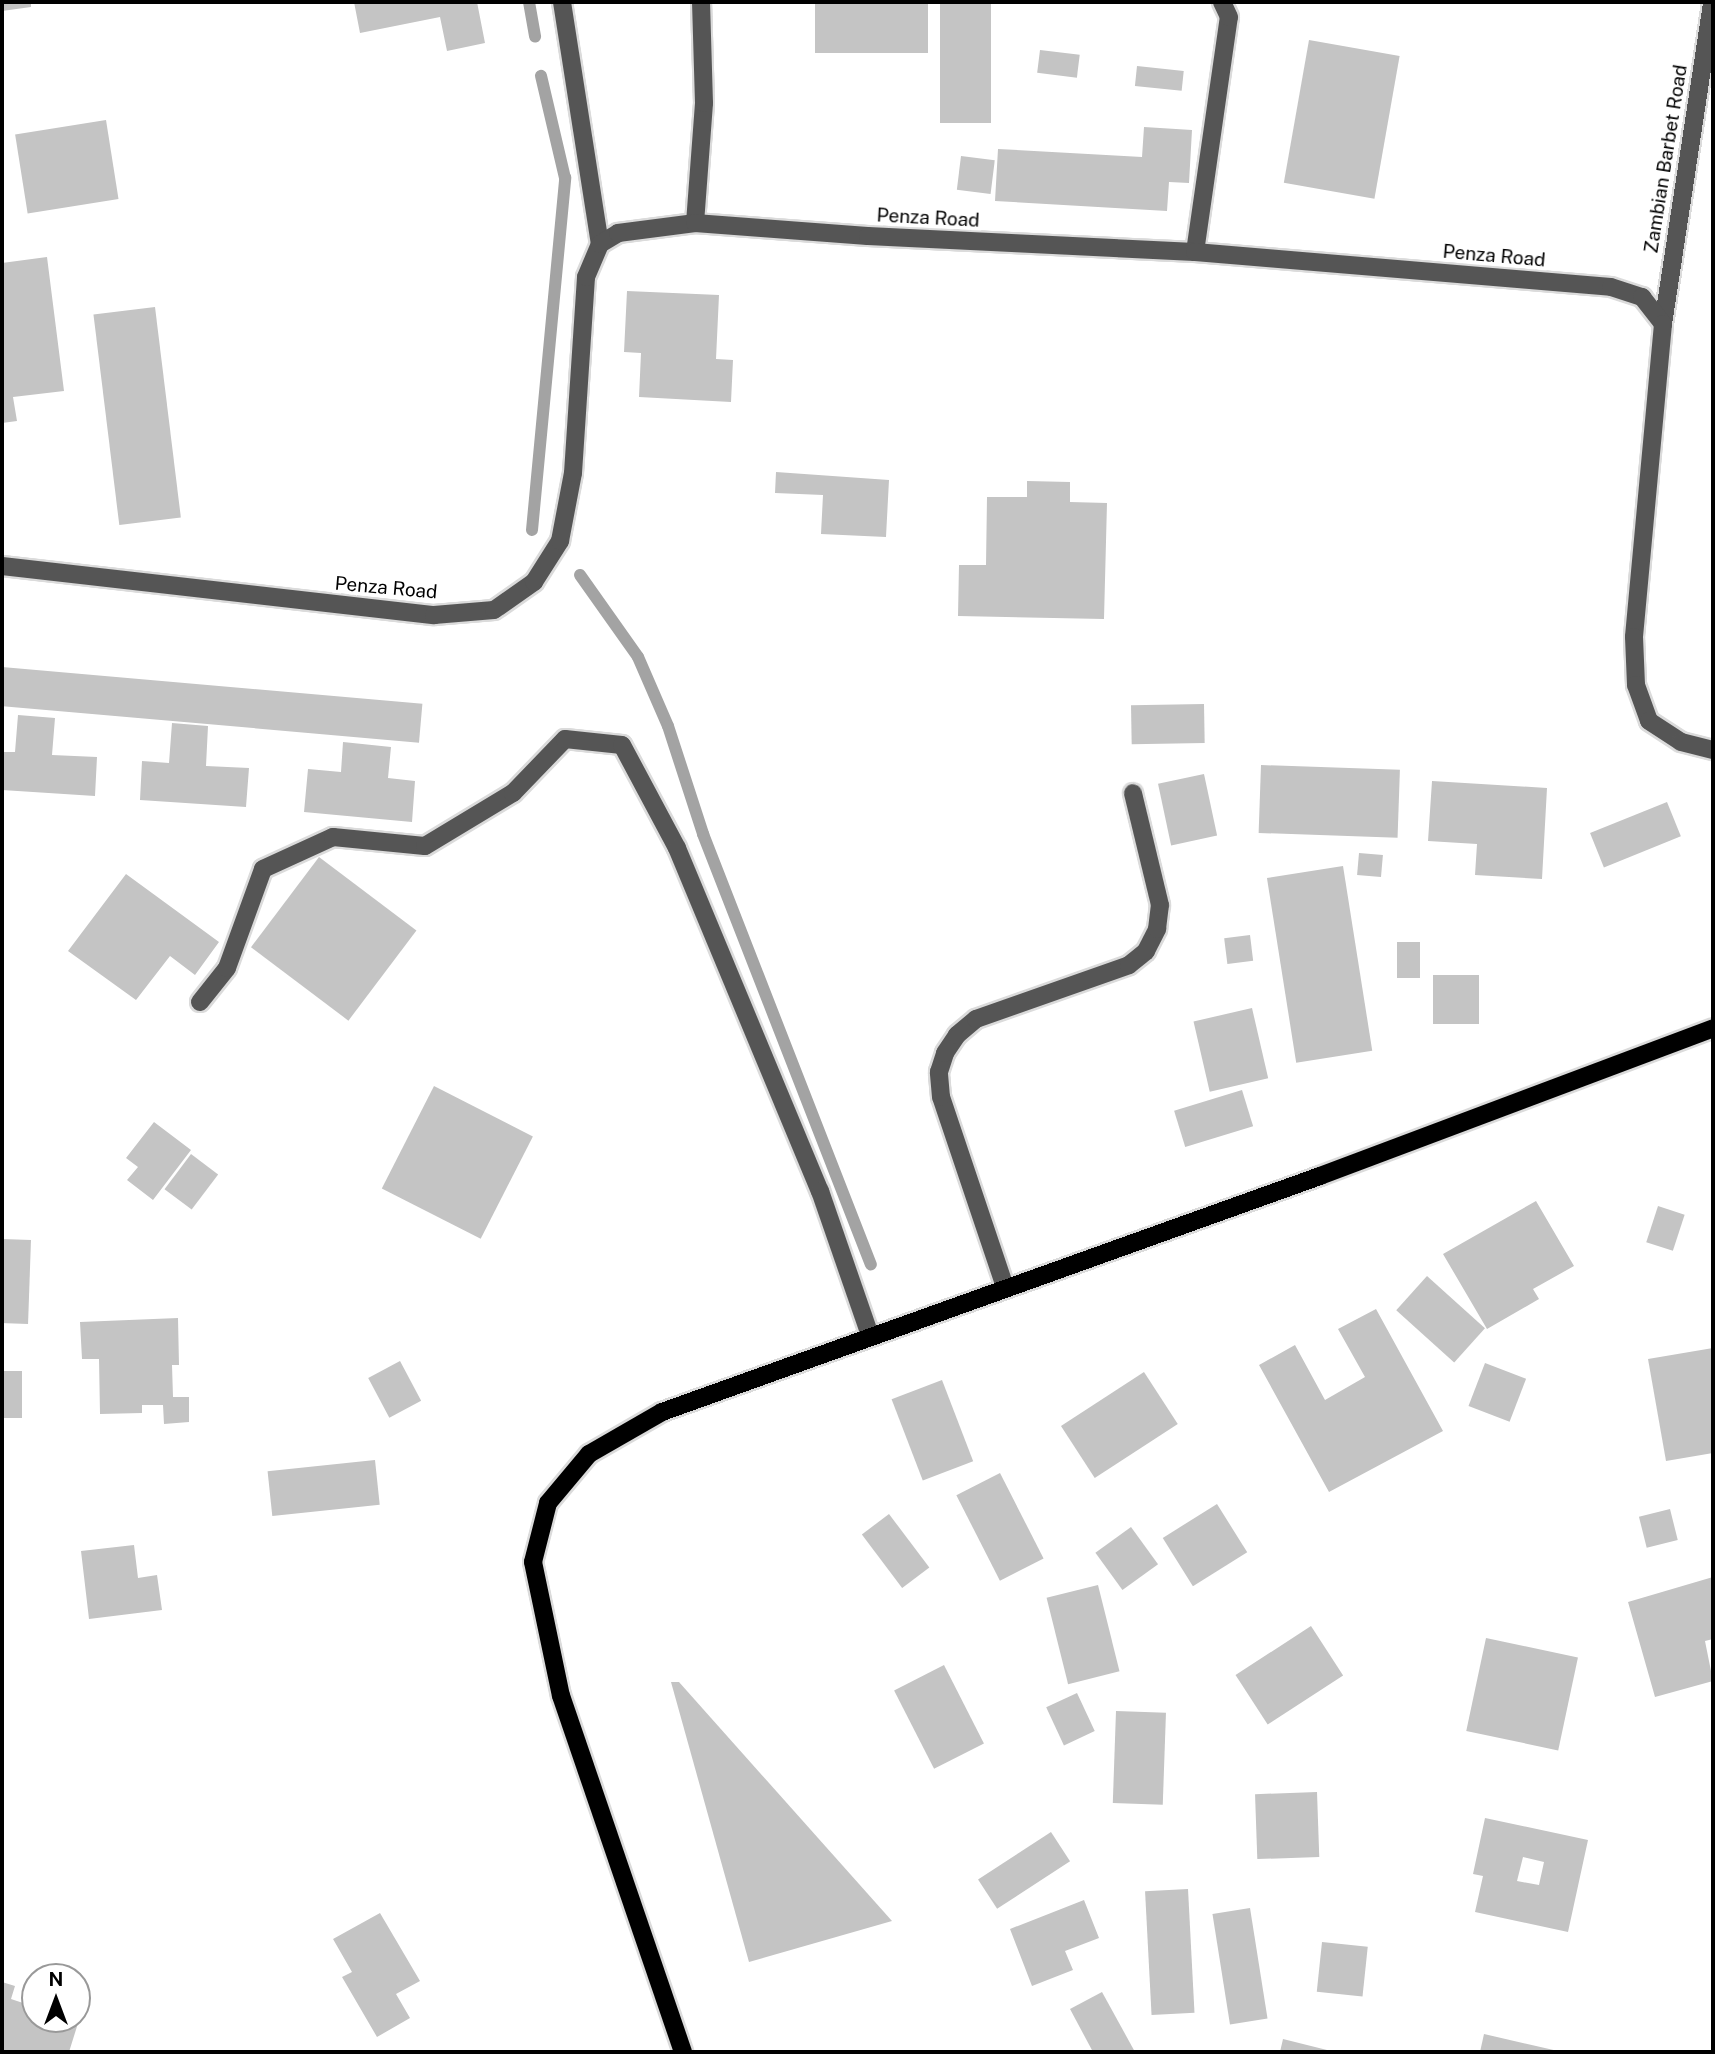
<!DOCTYPE html>
<style>
body{margin:0}
#map{position:relative;width:1715px;height:2054px;overflow:hidden;background:#fff;font-family:"Public Sans",sans-serif}
div>[style]{position:absolute}
[style*='--x']{left:calc(var(--x)*1px);top:calc(var(--y)*1px);width:calc(var(--w)*1px);rotate:calc(var(--a)*1deg)}
.stream>*{height:12px;margin:-6px;padding:0 6px;transform-origin:6px;border-radius:6px;background:#a3a3a3}
.building>*{inset:0;background:#c4c4c4;transform-origin:0 0}
.roads{filter:drop-shadow(2px 0 #dbdbdb) drop-shadow(-2px 0 #dbdbdb) drop-shadow(0 2px #dbdbdb) drop-shadow(0 -2px #dbdbdb)}
.minor>*{height:18px;margin:-9px;padding:0 9px;transform-origin:9px;border-radius:9px;background:#555}
.major>*{height:18px;margin:-9px;padding:0 9px;transform-origin:9px;border-radius:9px;background:#000}
span{translate:-50% -50%;white-space:nowrap;text-align:center;line-height:1.15;-webkit-text-stroke:7px #fff;paint-order:stroke}
.street-label{font-size:19px;color:#000}
.frame{position:absolute;inset:0;border:4px solid #000;pointer-events:none}
.north{position:absolute;left:21px;top:1963px;width:70px;height:70px;box-sizing:border-box;background:#fff;border:2px solid #999;border-radius:50%;rotate:0deg;font-size:19px;font-weight:700;line-height:28px;text-align:center;color:#000}
.north::after{content:'';display:block;margin:auto;width:24px;height:32px;background:#000;clip-path:polygon(50% 0,100% 100%,50% 72%,0 100%)}
</style>
<div id="map">
<div class="stream">
<div style="--x:529;--y:2;--w:35;--a:80"></div>
<div style="--x:532;--y:530;--w:354;--a:-84.6"></div>
<div style="--x:565;--y:178;--w:105;--a:-103.2"></div>
<div style="--x:580;--y:575;--w:100;--a:54.7"></div>
<div style="--x:638;--y:657;--w:75;--a:66.5"></div>
<div style="--x:668;--y:726;--w:114;--a:72"></div>
<div style="--x:703;--y:834;--w:462;--a:68.7"></div>
</div>
<div class="building">
<div style="clip-path:polygon(2px 2px,31px 2px,31px 7px,2px 11px)"></div>
<div style="clip-path:polygon(354px 2px,477px 2px,485px 43px,447px 51px,440px 17px,360px 33px)"></div>
<div style="left:815px;top:2px;width:113px;height:51px"></div>
<div style="left:940px;top:2px;width:51px;height:121px"></div>
<div style="left:1309px;top:40px;width:92px;height:145px;rotate:10deg"></div>
<div style="left:1040px;top:50px;width:40px;height:23px;rotate:7deg"></div>
<div style="left:1137px;top:66px;width:47px;height:20px;rotate:6deg"></div>
<div style="left:106px;top:120px;width:80px;height:92px;rotate:81deg"></div>
<div style="clip-path:polygon(1144px 127px,1192px 130px,1189px 183px,1169px 182px,1167px 211px,995px 201px,998px 149px,1142px 157px)"></div>
<div style="left:961px;top:156px;width:34px;height:34px;rotate:7deg"></div>
<div style="clip-path:polygon(47px 257px,64px 391px,13px 397px,17px 421px,2px 423px,2px 263px)"></div>
<div style="clip-path:polygon(627px 291px,719px 295px,716px 359px,733px 360px,731px 402px,639px 397px,641px 353px,624px 352px)"></div>
<div style="left:155px;top:307px;width:212px;height:62px;rotate:83deg"></div>
<div style="clip-path:polygon(776px 472px,889px 480px,886px 537px,821px 534px,823px 495px,775px 493px)"></div>
<div style="clip-path:polygon(1027px 481px,1070px 482px,1070px 502px,1107px 503px,1104px 619px,958px 616px,959px 565px,986px 565px,987px 497px,1027px 497px)"></div>
<div style="left:2px;top:667px;width:422px;height:39px;rotate:5deg"></div>
<div style="left:1204px;top:704px;width:39px;height:73px;rotate:89deg"></div>
<div style="clip-path:polygon(18px 715px,55px 718px,52px 755px,97px 757px,95px 796px,2px 790px,2px 752px,15px 752px)"></div>
<div style="clip-path:polygon(172px 723px,208px 726px,206px 766px,249px 768px,246px 807px,140px 800px,142px 761px,169px 763px)"></div>
<div style="clip-path:polygon(343px 742px,391px 747px,388px 778px,415px 781px,412px 822px,304px 812px,308px 769px,341px 772px)"></div>
<div style="left:1261px;top:765px;width:139px;height:68px;rotate:2deg"></div>
<div style="left:1204px;top:774px;width:63px;height:47px;rotate:78deg"></div>
<div style="clip-path:polygon(1432px 781px,1547px 788px,1542px 879px,1475px 875px,1477px 844px,1428px 841px)"></div>
<div style="left:1667px;top:802px;width:37px;height:83px;rotate:68deg"></div>
<div style="left:1359px;top:853px;width:24px;height:22px;rotate:5deg"></div>
<div style="left:319px;top:857px;width:122px;height:113px;rotate:37deg"></div>
<div style="left:1343px;top:866px;width:187px;height:77px;rotate:81deg"></div>
<div style="clip-path:polygon(126px 874px,219px 942px,195px 975px,170px 956px,136px 1000px,68px 951px)"></div>
<div style="left:1250px;top:935px;width:26px;height:26px;rotate:83deg"></div>
<div style="left:1420px;top:942px;width:36px;height:23px;rotate:90deg"></div>
<div style="left:1433px;top:975px;width:46px;height:49px"></div>
<div style="left:1252px;top:1008px;width:72px;height:60px;rotate:77deg"></div>
<div style="left:434px;top:1086px;width:111px;height:115px;rotate:27deg"></div>
<div style="left:1242px;top:1090px;width:38px;height:71px;rotate:73deg"></div>
<div style="clip-path:polygon(154px 1122px,191px 1150px,153px 1200px,127px 1180px,138px 1167px,126px 1158px)"></div>
<div style="left:191px;top:1154px;width:34px;height:44px;rotate:37deg"></div>
<div style="clip-path:polygon(1536px 1201px,1574px 1266px,1533px 1289px,1539px 1299px,1487px 1329px,1443px 1254px)"></div>
<div style="left:1658px;top:1206px;width:28px;height:38px;rotate:18deg"></div>
<div style="left:2px;top:1239px;width:29px;height:84px;rotate:2deg"></div>
<div style="left:1427px;top:1276px;width:78px;height:46px;rotate:42deg"></div>
<div style="clip-path:polygon(1376px 1309px,1443px 1431px,1329px 1492px,1259px 1365px,1295px 1345px,1325px 1400px,1365px 1377px,1338px 1329px)"></div>
<div style="clip-path:polygon(178px 1318px,179px 1365px,172px 1365px,173px 1397px,189px 1397px,189px 1422px,164px 1424px,163px 1405px,142px 1405px,142px 1413px,100px 1414px,99px 1359px,82px 1359px,80px 1322px)"></div>
<div style="clip-path:polygon(1713px 1348px,1713px 1453px,1666px 1461px,1648px 1359px)"></div>
<div style="left:400px;top:1361px;width:45px;height:36px;rotate:62deg"></div>
<div style="left:1485px;top:1363px;width:44px;height:46px;rotate:21deg"></div>
<div style="left:2px;top:1371px;width:20px;height:47px"></div>
<div style="left:1144px;top:1372px;width:62px;height:99px;rotate:57deg"></div>
<div style="left:942px;top:1380px;width:87px;height:54px;rotate:69deg"></div>
<div style="left:375px;top:1460px;width:45px;height:108px;rotate:84deg"></div>
<div style="left:1000px;top:1473px;width:96px;height:49px;rotate:63deg"></div>
<div style="left:1217px;top:1504px;width:57px;height:64px;rotate:58deg"></div>
<div style="left:1670px;top:1509px;width:32px;height:32px;rotate:76deg"></div>
<div style="left:889px;top:1514px;width:67px;height:34px;rotate:53deg"></div>
<div style="left:1131px;top:1527px;width:46px;height:44px;rotate:54deg"></div>
<div style="clip-path:polygon(134px 1545px,138px 1578px,157px 1575px,162px 1610px,89px 1619px,81px 1551px)"></div>
<div style="clip-path:polygon(1713px 1577px,1713px 1639px,1705px 1641px,1713px 1681px,1655px 1697px,1628px 1602px)"></div>
<div style="left:1098px;top:1585px;width:89px;height:53px;rotate:76deg"></div>
<div style="left:1311px;top:1626px;width:59px;height:90px;rotate:57deg"></div>
<div style="left:1486px;top:1638px;width:94px;height:95px;rotate:12deg"></div>
<div style="left:944px;top:1665px;width:88px;height:56px;rotate:63deg"></div>
<div style="clip-path:polygon(671px 1682px,679px 1682px,892px 1921px,749px 1962px)"></div>
<div style="left:1077px;top:1693px;width:42px;height:34px;rotate:65deg"></div>
<div style="left:1116px;top:1711px;width:50px;height:92px;rotate:2deg"></div>
<div style="left:1317px;top:1792px;width:65px;height:62px;rotate:88deg"></div>
<div style="clip-path:polygon(evenodd,1485px 1818px,1588px 1840px,1568px 1932px,1475px 1912px,1483px 1876px,1473px 1874px,1485px 1818px,1523px 1857px,1544px 1862px,1539px 1885px,1517px 1881px,1523px 1857px)"></div>
<div style="left:1051px;top:1832px;width:35px;height:87px;rotate:57deg"></div>
<div style="left:1188px;top:1889px;width:124px;height:43px;rotate:87deg"></div>
<div style="clip-path:polygon(1084px 1900px,1099px 1938px,1065px 1951px,1073px 1970px,1032px 1986px,1010px 1929px)"></div>
<div style="left:1250px;top:1908px;width:112px;height:38px;rotate:81deg"></div>
<div style="clip-path:polygon(380px 1913px,420px 1981px,396px 1994px,410px 2018px,377px 2037px,342px 1977px,352px 1972px,333px 1939px)"></div>
<div style="left:1322px;top:1942px;width:46px;height:50px;rotate:6deg"></div>
<div style="clip-path:polygon(2px 1982px,15px 1986px,11px 1999px,35px 2007px,35px 2019px,79px 2020px,69px 2052px,2px 2052px)"></div>
<div style="clip-path:polygon(1102px 1992px,1135px 2052px,1093px 2052px,1070px 2009px)"></div>
<div style="clip-path:polygon(1484px 2034px,1558px 2051px,1557px 2052px,1480px 2052px)"></div>
<div style="clip-path:polygon(1283px 2039px,1331px 2051px,1331px 2052px,1280px 2052px)"></div>
</div>
<div class="roads">
<div class="minor">
<div style="--x:562;--y:2;--w:245;--a:81.1"></div>
<div style="--x:695;--y:223;--w:120;--a:-85.7"></div>
<div style="--x:704;--y:103;--w:101;--a:-91.7"></div>
<div style="--x:1195;--y:252;--w:237;--a:-81.8"></div>
<div style="--x:1229;--y:17;--w:17;--a:-115"></div>
<div style="--x:1663;--y:324;--w:326;--a:-81.3"></div>
<div style="--x:2;--y:566;--w:435;--a:6.5"></div>
<div style="--x:434;--y:615;--w:60;--a:-4.8"></div>
<div style="--x:494;--y:610;--w:49;--a:-35"></div>
<div style="--x:534;--y:582;--w:49;--a:-57.6"></div>
<div style="--x:560;--y:541;--w:69;--a:-79.2"></div>
<div style="--x:573;--y:473;--w:196;--a:-86.2"></div>
<div style="--x:586;--y:277;--w:36;--a:-67"></div>
<div style="--x:600;--y:244;--w:21;--a:-31"></div>
<div style="--x:618;--y:233;--w:78;--a:-7.4"></div>
<div style="--x:695;--y:223;--w:173;--a:4.3"></div>
<div style="--x:868;--y:236;--w:327;--a:2.8"></div>
<div style="--x:1195;--y:252;--w:417;--a:4.8"></div>
<div style="--x:1611;--y:287;--w:33;--a:18"></div>
<div style="--x:1642;--y:297;--w:34;--a:52"></div>
<div style="--x:1663;--y:324;--w:314;--a:95.3"></div>
<div style="--x:1634;--y:637;--w:48;--a:87.6"></div>
<div style="--x:1636;--y:685;--w:38;--a:70"></div>
<div style="--x:1649;--y:721;--w:38;--a:33"></div>
<div style="--x:1681;--y:742;--w:33;--a:14"></div>
<div style="--x:200;--y:1002;--w:43;--a:-51.5"></div>
<div style="--x:227;--y:968;--w:105;--a:-70"></div>
<div style="--x:263;--y:869;--w:77;--a:-24.6"></div>
<div style="--x:333;--y:837;--w:92;--a:5.6"></div>
<div style="--x:425;--y:846;--w:103;--a:-31.1"></div>
<div style="--x:513;--y:793;--w:75;--a:-46.1"></div>
<div style="--x:565;--y:739;--w:57;--a:6"></div>
<div style="--x:622;--y:745;--w:117;--a:61.9"></div>
<div style="--x:677;--y:848;--w:372;--a:67.4"></div>
<div style="--x:820;--y:1191;--w:152;--a:70.9"></div>
<div style="--x:1005;--y:1287;--w:200;--a:-108.6"></div>
<div style="--x:941;--y:1097;--w:25;--a:-95"></div>
<div style="--x:939;--y:1072;--w:20;--a:-72"></div>
<div style="--x:945;--y:1053;--w:22;--a:-56"></div>
<div style="--x:957;--y:1035;--w:25;--a:-40"></div>
<div style="--x:976;--y:1019;--w:162;--a:-19.4"></div>
<div style="--x:1129;--y:965;--w:22;--a:-39"></div>
<div style="--x:1146;--y:951;--w:25;--a:-63"></div>
<div style="--x:1157;--y:929;--w:24;--a:-83"></div>
<div style="--x:1160;--y:905;--w:115;--a:-103.6"></div>
</div>
<div class="major">
<div style="--x:683;--y:2052;--w:376;--a:-108.9"></div>
<div style="--x:561;--y:1696;--w:137;--a:-101.8"></div>
<div style="--x:533;--y:1562;--w:61;--a:-75.7"></div>
<div style="--x:548;--y:1503;--w:64;--a:-50.1"></div>
<div style="--x:589;--y:1454;--w:84;--a:-29.9"></div>
<div style="--x:662;--y:1412;--w:699;--a:-19.73"></div>
<div style="--x:1320;--y:1176;--w:420;--a:-20.6"></div>
</div>
</div>
<div class="street-label">
<span style="left:1666px;top:159px;rotate:-81deg">Zambian Barbet Road</span>
<span style="left:928px;top:218px;rotate:3deg">Penza Road</span>
<span style="left:1494px;top:256px;rotate:5deg">Penza Road</span>
<span style="left:386px;top:588px;rotate:5deg">Penza Road</span>
</div>
<div class="frame"></div>
<div class="north">N</div>
</div>
